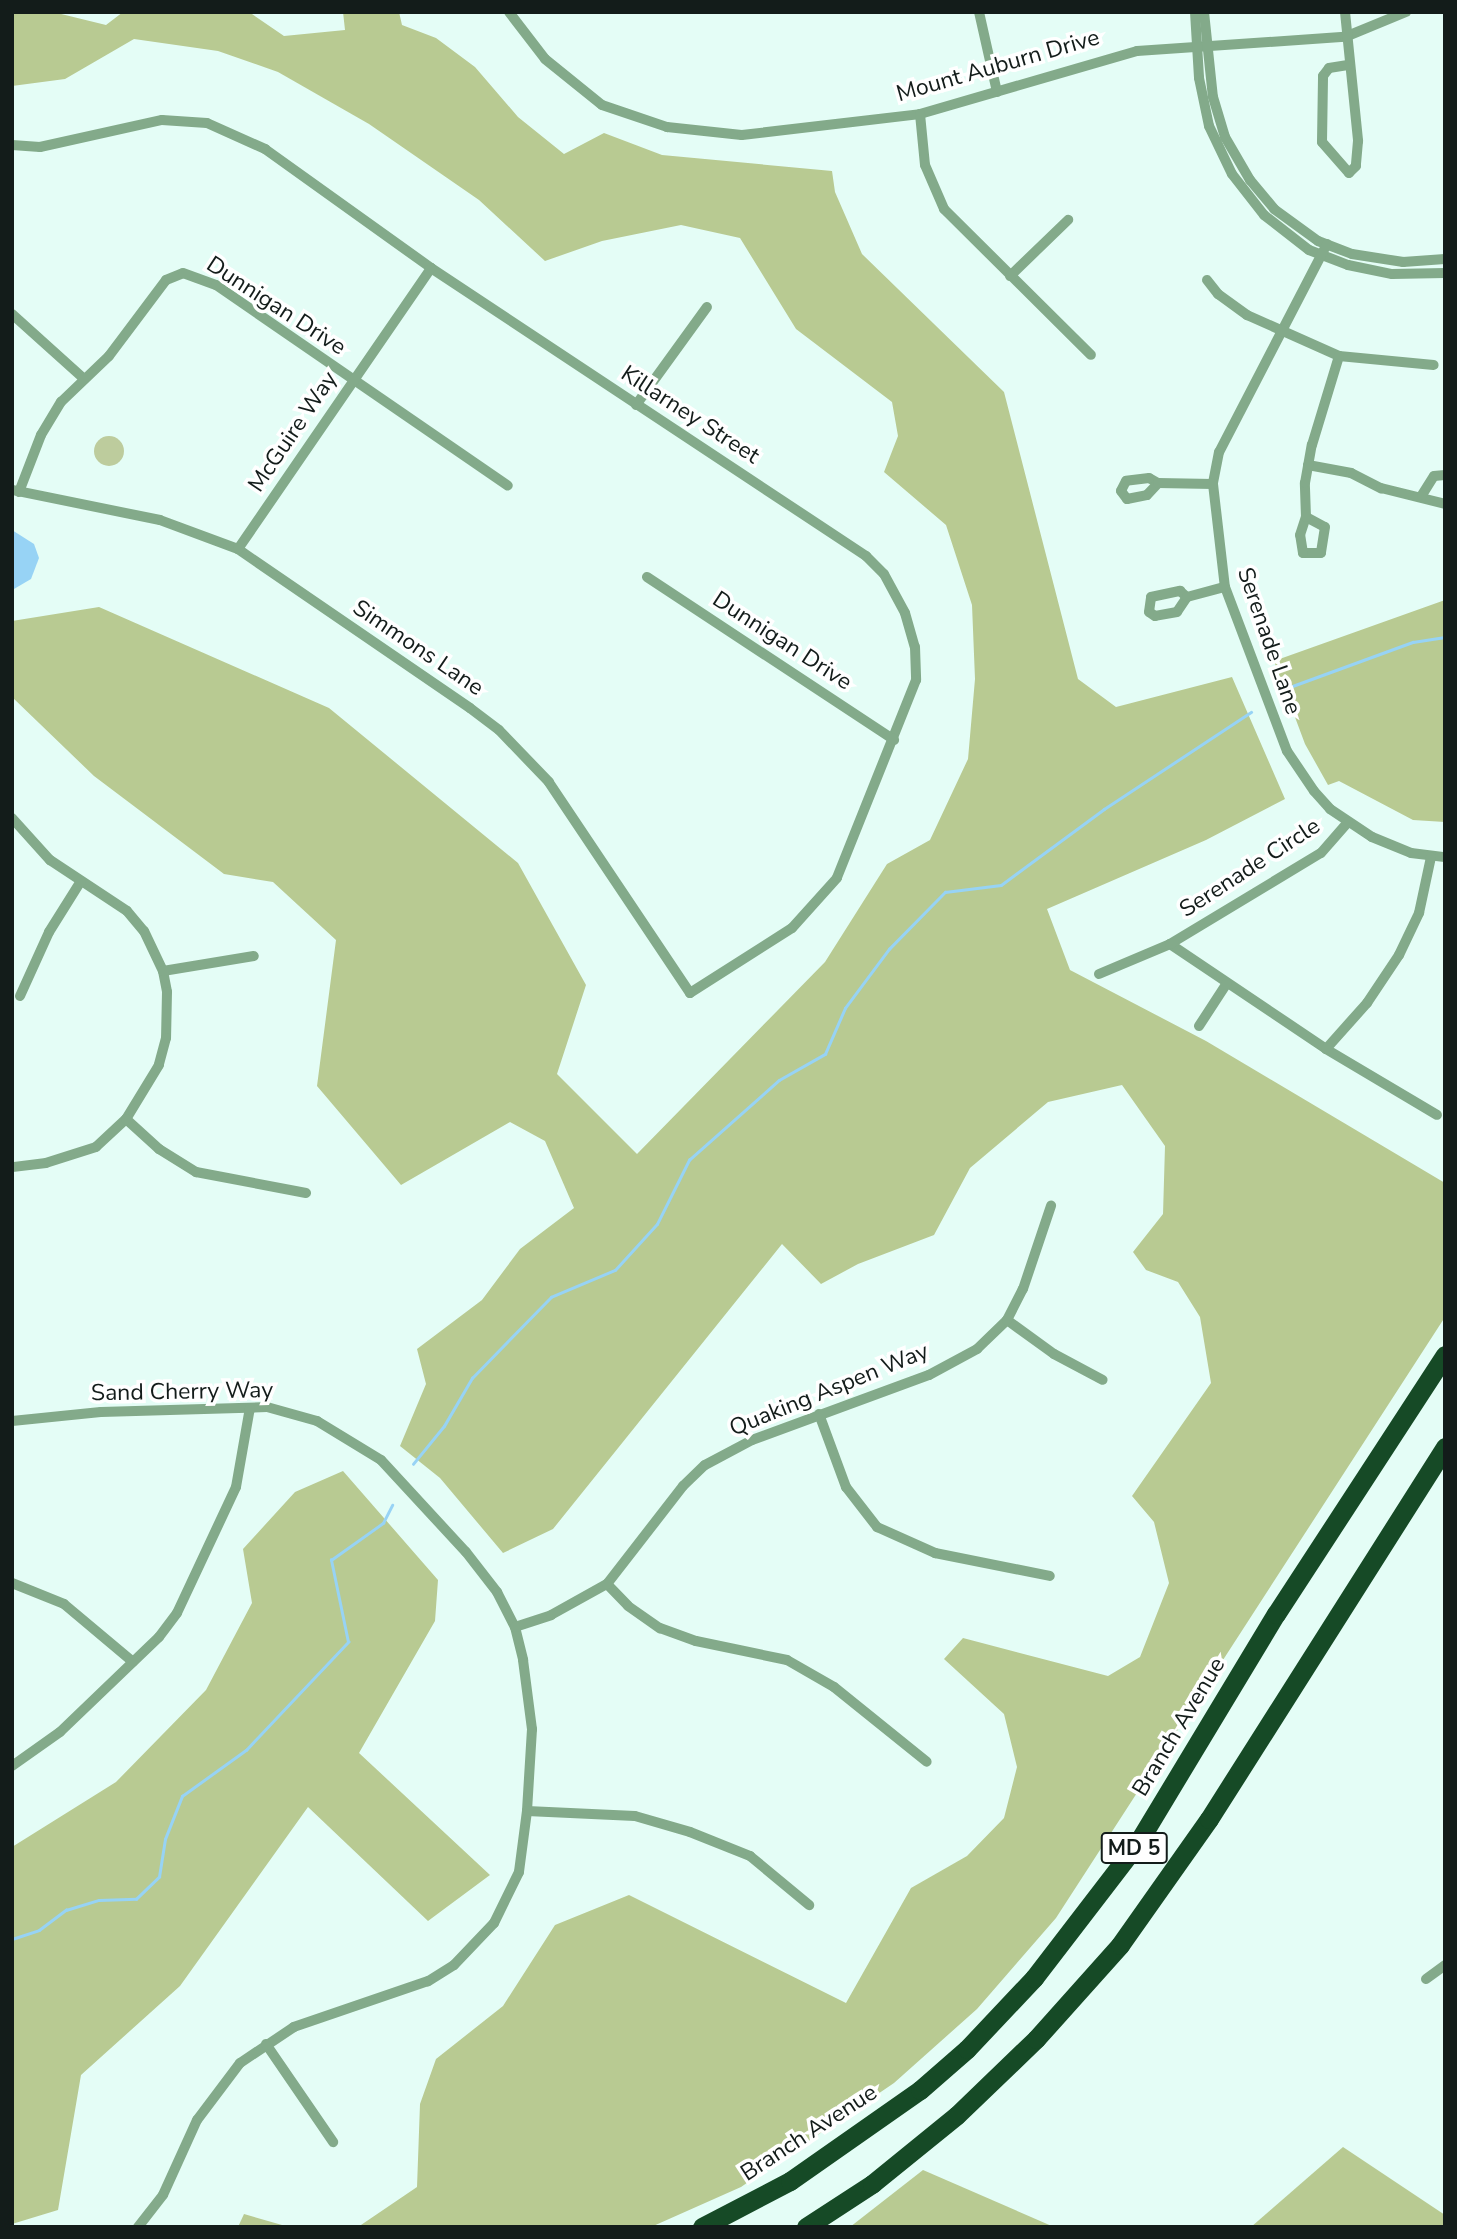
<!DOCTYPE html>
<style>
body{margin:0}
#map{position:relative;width:1457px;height:2239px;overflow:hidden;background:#e4fdf6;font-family:"Nunito Sans",sans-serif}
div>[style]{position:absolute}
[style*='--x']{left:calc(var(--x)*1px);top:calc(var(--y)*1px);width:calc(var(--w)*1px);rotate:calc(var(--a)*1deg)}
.green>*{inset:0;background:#bdcc9d}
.round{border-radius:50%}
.forest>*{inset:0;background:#b8ca92}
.water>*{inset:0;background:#97d3f5}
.stream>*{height:2.5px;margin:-1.25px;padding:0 1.25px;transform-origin:1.25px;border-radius:1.25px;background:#97d3f5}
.street>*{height:10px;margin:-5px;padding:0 5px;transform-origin:5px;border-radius:5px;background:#83aa8a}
.highway>*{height:19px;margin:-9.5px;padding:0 9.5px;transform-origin:9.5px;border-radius:9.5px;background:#164a26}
span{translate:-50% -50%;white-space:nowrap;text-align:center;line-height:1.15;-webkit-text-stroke:7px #fff;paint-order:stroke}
.shield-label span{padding:2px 5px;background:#fff;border:2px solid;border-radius:5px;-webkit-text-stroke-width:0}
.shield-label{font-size:21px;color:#131c1a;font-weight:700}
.street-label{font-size:23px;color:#131c1a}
.frame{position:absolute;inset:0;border:14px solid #131c1a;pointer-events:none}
</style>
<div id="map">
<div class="green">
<div class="round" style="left:94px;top:436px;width:30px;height:30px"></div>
</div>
<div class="forest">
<div style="clip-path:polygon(12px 12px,53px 12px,106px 25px,123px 12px,249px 12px,284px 36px,345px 30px,343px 12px,399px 12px,402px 25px,436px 38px,475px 67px,518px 117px,564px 154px,604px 133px,662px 155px,832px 171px,835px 192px,862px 254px,1004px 392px,1078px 679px,1116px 707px,1232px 677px,1285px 799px,1206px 840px,1047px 909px,1070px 970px,1206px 1041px,1445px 1183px,1445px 1317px,1056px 1918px,977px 2009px,894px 2083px,741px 2187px,651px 2227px,358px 2227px,417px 2187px,420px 2104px,436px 2059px,503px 2006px,555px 1925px,629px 1895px,846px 2003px,911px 1888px,967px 1856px,1004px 1818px,1017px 1767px,1004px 1714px,944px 1659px,963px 1638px,1108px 1676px,1140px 1657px,1169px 1583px,1154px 1522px,1132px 1496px,1211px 1383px,1200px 1317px,1178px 1282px,1146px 1270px,1133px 1252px,1163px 1214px,1165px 1146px,1122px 1085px,1048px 1102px,970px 1168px,934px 1235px,858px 1264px,821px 1284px,782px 1244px,553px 1529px,503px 1553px,440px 1478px,400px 1446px,426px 1384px,417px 1349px,482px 1300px,520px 1249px,574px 1208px,545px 1141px,510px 1122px,401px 1185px,317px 1086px,336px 940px,273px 882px,224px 874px,94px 776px,12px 697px,12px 621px,99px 607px,329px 708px,518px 863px,586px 985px,557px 1074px,637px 1154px,825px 962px,887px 864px,930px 840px,968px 759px,975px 679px,972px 605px,946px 525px,884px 472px,898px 436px,892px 402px,796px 329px,740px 238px,681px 225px,602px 241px,545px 261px,479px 200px,369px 124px,278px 72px,218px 51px,134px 39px,65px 79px,12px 86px)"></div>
<div style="clip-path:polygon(1445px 600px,1445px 822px,1413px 820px,1339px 781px,1328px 785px,1305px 744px,1274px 661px)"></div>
<div style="clip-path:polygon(343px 1471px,438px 1580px,435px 1621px,359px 1753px,490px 1875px,428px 1921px,308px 1807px,180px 1986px,81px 2075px,58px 2210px,12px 2224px,12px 1847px,116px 1782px,206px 1690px,252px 1603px,243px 1549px,295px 1492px)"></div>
<div style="clip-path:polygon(1343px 2147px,1445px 2215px,1445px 2227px,1251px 2227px)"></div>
<div style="clip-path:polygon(923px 2170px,1054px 2227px,850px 2227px)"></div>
<div style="clip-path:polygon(244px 2214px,289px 2227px,238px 2227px)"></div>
</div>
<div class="water">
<div style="clip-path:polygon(12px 530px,34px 544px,39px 558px,31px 579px,14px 589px)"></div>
</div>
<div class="stream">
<div style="--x:1287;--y:688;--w:134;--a:-20.1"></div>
<div style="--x:1413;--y:642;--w:32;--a:-9"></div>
<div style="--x:413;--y:1464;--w:49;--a:-50.8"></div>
<div style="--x:444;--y:1426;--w:56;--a:-59.7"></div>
<div style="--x:472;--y:1378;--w:113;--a:-45.7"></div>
<div style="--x:551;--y:1297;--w:69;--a:-22.9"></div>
<div style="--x:615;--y:1270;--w:62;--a:-47.6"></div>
<div style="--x:657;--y:1224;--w:72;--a:-63.4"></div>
<div style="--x:689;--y:1160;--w:120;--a:-41.6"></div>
<div style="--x:779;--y:1080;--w:53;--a:-29.5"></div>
<div style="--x:825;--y:1054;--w:50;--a:-66.5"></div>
<div style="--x:845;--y:1008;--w:74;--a:-53.3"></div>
<div style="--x:889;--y:949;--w:80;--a:-45.5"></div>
<div style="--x:945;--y:892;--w:56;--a:-7.1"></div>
<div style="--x:1001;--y:885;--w:128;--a:-36.4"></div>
<div style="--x:1104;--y:809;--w:176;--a:-33.4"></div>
<div style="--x:12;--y:1939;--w:28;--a:-18"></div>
<div style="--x:39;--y:1930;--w:34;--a:-37"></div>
<div style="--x:66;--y:1910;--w:34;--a:-17"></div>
<div style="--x:99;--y:1900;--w:37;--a:-2"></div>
<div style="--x:136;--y:1899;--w:32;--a:-44"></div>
<div style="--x:159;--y:1877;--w:38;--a:-81"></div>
<div style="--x:165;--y:1839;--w:46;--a:-68.4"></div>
<div style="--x:182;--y:1796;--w:79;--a:-35.7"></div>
<div style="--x:246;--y:1750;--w:149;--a:-46.6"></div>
<div style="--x:348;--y:1642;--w:84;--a:-101.7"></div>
<div style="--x:331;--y:1560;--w:64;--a:-35.4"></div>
<div style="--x:383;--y:1523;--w:20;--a:-63"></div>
</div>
<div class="street">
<div style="--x:509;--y:12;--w:59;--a:52.5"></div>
<div style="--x:545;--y:59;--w:73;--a:38.9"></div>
<div style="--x:602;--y:105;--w:69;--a:18.7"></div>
<div style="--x:667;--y:127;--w:75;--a:6.1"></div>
<div style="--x:742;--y:135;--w:179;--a:-6.7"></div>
<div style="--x:920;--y:114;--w:226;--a:-16.2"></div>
<div style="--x:1137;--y:51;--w:208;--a:-3.9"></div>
<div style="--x:1345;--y:37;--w:66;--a:-22.3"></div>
<div style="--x:979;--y:12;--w:82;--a:77.3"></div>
<div style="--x:1195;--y:12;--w:66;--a:86.5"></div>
<div style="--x:1199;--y:78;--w:49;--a:78.2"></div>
<div style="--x:1209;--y:126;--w:53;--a:64.4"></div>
<div style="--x:1232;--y:174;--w:52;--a:52"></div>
<div style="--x:1264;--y:215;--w:57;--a:37.9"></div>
<div style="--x:1309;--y:250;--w:42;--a:21"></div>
<div style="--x:1348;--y:265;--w:45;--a:11.6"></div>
<div style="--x:1392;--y:274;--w:53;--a:-1.1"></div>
<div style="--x:1204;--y:12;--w:85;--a:84"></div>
<div style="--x:1213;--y:97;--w:42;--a:73.3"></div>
<div style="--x:1225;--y:137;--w:50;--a:59.8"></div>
<div style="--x:1250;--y:180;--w:38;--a:50"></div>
<div style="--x:1274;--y:209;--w:54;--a:36"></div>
<div style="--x:1318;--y:241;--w:36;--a:21"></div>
<div style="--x:1352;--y:254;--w:52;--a:8.9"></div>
<div style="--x:1403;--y:262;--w:42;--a:-4.1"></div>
<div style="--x:1345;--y:12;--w:130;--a:84.2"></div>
<div style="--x:1358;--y:141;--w:25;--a:95"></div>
<div style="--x:1356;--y:166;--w:10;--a:135"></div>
<div style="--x:1349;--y:173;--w:41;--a:-131.1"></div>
<div style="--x:1322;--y:142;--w:66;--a:-89.1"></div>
<div style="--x:1323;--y:76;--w:10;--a:-53"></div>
<div style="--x:1329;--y:68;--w:19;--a:-9"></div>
<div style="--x:920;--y:114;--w:51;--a:84.4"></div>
<div style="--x:925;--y:165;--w:48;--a:66.6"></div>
<div style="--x:944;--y:209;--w:207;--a:44.8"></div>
<div style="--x:12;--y:145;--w:28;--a:4"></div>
<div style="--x:40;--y:147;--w:125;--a:-12.5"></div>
<div style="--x:162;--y:120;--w:45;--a:3.8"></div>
<div style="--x:207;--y:123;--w:64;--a:24.1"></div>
<div style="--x:265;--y:149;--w:204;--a:35.6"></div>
<div style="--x:431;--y:268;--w:522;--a:33.51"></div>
<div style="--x:866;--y:556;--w:25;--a:45"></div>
<div style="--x:884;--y:574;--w:44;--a:61.7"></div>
<div style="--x:905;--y:613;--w:35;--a:74"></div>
<div style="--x:915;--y:647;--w:33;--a:88"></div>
<div style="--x:916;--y:680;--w:213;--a:111.8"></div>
<div style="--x:837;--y:878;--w:67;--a:132"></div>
<div style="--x:792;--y:928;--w:121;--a:147.5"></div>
<div style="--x:690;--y:993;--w:254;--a:-123.8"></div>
<div style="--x:549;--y:782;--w:72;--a:-133.9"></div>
<div style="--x:499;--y:730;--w:36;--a:-143"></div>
<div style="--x:470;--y:708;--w:281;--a:-145.6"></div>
<div style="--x:238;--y:549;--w:83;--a:-159.6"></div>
<div style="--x:160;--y:520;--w:151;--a:-168.5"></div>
<div style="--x:1327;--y:244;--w:234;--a:117.4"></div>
<div style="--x:1219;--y:452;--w:33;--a:101"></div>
<div style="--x:1213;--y:484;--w:104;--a:83.4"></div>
<div style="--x:1225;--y:587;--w:175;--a:69.3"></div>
<div style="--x:1287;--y:751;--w:48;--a:56"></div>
<div style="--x:1314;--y:791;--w:24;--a:48"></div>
<div style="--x:1330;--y:809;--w:50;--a:33.7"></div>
<div style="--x:1372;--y:837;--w:42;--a:22.3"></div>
<div style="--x:1411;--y:853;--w:34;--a:7"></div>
<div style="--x:1010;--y:276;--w:81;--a:-44"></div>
<div style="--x:1207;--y:280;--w:18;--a:52"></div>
<div style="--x:1218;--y:294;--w:36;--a:36"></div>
<div style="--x:1247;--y:315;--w:101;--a:24"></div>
<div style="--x:1339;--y:356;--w:95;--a:5.4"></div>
<div style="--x:12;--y:314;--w:94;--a:42"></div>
<div style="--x:636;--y:405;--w:121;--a:-54.1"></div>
<div style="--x:1308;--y:465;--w:44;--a:10.5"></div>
<div style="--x:1351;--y:473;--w:34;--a:27"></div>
<div style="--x:1381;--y:488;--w:66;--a:14"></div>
<div style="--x:1158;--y:483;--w:10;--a:-151"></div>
<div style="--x:1149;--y:478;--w:23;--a:173"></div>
<div style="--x:1126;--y:481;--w:11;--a:117"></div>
<div style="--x:1121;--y:491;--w:10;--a:53"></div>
<div style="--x:1127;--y:499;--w:20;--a:-11"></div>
<div style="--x:1147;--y:495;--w:16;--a:-47"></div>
<div style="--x:1158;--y:483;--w:55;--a:1"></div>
<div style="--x:19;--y:492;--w:61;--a:-68.9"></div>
<div style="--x:41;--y:435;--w:39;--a:-59"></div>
<div style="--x:61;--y:402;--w:66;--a:-43.8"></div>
<div style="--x:109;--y:356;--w:95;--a:-53.1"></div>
<div style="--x:166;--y:280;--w:18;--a:-22"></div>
<div style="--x:183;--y:273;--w:35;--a:20"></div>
<div style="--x:216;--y:285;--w:354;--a:34.5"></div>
<div style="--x:1422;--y:495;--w:22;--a:-58"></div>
<div style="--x:1434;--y:476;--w:11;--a:-5"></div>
<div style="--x:1306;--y:517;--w:21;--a:28"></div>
<div style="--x:1325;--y:527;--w:26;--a:99"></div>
<div style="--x:1321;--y:553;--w:18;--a:180"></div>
<div style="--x:1303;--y:553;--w:18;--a:-99"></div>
<div style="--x:1300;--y:535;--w:19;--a:-72"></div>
<div style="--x:1306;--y:517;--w:34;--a:-92"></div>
<div style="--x:1305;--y:483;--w:39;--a:-80"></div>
<div style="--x:1312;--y:445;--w:93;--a:-73.1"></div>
<div style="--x:238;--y:549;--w:341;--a:-55.5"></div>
<div style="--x:647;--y:577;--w:296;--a:33.4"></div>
<div style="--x:1187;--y:597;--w:18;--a:124"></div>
<div style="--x:1177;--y:612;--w:22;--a:170"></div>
<div style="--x:1155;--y:616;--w:7;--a:-146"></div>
<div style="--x:1149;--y:612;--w:15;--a:-82"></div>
<div style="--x:1151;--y:597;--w:30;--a:-12"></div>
<div style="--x:1180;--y:591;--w:9;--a:41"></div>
<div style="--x:1187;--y:597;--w:39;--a:-15"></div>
<div style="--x:12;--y:818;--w:57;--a:47.9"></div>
<div style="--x:50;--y:860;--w:92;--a:33.5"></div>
<div style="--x:127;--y:911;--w:26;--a:50"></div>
<div style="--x:144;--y:931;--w:44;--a:64.6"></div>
<div style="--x:163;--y:971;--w:21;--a:79"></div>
<div style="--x:167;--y:992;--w:46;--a:91.2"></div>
<div style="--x:166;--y:1038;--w:28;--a:105"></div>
<div style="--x:159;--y:1065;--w:63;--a:121.4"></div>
<div style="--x:126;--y:1119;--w:41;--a:137"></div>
<div style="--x:96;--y:1147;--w:52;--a:162.3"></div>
<div style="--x:46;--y:1163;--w:34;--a:173"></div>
<div style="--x:1170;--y:944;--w:188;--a:33.9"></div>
<div style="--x:1326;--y:1049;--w:129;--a:30.7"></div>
<div style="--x:163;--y:971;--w:92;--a:-9.4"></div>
<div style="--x:1099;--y:974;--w:77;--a:-22.9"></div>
<div style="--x:1170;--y:944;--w:176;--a:-31.1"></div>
<div style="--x:1321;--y:853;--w:41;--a:-48.9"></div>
<div style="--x:20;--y:996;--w:70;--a:-65.6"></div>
<div style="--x:49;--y:932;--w:60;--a:-57.9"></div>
<div style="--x:1199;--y:1026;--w:51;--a:-56.9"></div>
<div style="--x:1326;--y:1049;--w:62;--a:-48.3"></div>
<div style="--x:1367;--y:1003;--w:58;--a:-56.3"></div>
<div style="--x:1399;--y:955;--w:47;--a:-64.5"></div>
<div style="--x:1419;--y:913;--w:57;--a:-77.9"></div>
<div style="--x:126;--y:1119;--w:45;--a:42.3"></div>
<div style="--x:159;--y:1149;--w:44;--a:31.9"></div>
<div style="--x:196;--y:1172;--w:112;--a:10.8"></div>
<div style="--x:1007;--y:1320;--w:58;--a:35.9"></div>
<div style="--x:1054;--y:1354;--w:55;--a:28"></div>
<div style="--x:819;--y:1414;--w:78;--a:69.7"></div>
<div style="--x:846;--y:1487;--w:51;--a:52.2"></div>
<div style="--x:877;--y:1527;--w:64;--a:24.1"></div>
<div style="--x:935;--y:1553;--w:117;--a:11.3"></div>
<div style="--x:12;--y:1421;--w:89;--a:-5.8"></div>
<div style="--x:101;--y:1412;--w:166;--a:-1.7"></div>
<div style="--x:267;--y:1407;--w:52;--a:15.6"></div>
<div style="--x:317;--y:1421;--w:75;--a:31.4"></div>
<div style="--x:381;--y:1460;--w:125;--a:47.3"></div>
<div style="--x:466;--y:1552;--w:51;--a:52.2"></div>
<div style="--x:497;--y:1592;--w:39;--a:63"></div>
<div style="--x:515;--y:1627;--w:34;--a:76"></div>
<div style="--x:523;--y:1660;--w:70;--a:82.6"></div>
<div style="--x:532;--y:1729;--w:82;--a:93.5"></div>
<div style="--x:527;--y:1811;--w:62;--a:97.5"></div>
<div style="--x:519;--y:1872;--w:57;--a:116.1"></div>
<div style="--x:494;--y:1923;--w:58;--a:133.6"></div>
<div style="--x:454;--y:1965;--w:31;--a:148"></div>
<div style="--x:428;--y:1981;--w:142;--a:161.1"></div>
<div style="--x:294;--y:2027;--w:65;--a:146.3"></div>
<div style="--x:240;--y:2063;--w:71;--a:127"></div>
<div style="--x:197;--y:2120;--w:82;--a:114.4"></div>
<div style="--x:163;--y:2195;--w:41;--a:128"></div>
<div style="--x:12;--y:1583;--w:56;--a:22"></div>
<div style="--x:64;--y:1604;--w:90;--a:40"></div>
<div style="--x:607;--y:1584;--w:30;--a:46"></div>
<div style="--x:628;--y:1606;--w:39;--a:35"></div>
<div style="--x:660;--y:1628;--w:38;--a:20"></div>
<div style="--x:696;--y:1641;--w:93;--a:11.8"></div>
<div style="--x:787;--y:1660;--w:54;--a:29.9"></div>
<div style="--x:834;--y:1687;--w:119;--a:38.9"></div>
<div style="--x:515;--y:1627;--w:38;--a:-18"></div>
<div style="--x:551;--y:1615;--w:64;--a:-29"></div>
<div style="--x:607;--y:1584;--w:124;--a:-52.2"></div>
<div style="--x:683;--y:1486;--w:30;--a:-44"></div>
<div style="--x:705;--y:1465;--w:53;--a:-28"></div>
<div style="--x:752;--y:1440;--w:189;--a:-20.2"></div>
<div style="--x:929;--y:1375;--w:55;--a:-28.4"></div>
<div style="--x:977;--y:1349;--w:42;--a:-44"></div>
<div style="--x:1007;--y:1320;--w:35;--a:-63"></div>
<div style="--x:1023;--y:1289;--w:88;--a:-71.4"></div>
<div style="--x:12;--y:1766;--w:59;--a:-35.3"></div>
<div style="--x:60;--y:1732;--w:137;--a:-43.8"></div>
<div style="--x:159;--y:1637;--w:30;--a:-53"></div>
<div style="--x:177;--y:1613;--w:139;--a:-64.9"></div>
<div style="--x:236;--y:1487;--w:80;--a:-80"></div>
<div style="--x:527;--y:1811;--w:108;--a:2.7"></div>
<div style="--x:635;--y:1816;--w:57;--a:16.2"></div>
<div style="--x:690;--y:1832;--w:65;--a:21.8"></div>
<div style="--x:750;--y:1856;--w:77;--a:39.7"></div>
<div style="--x:1426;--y:1979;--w:24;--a:-36"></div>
<div style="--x:266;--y:2044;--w:119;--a:55.6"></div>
</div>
<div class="highway">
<div style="--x:702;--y:2227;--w:99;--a:-27.6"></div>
<div style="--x:790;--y:2181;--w:159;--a:-35"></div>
<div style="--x:920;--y:2090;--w:62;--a:-41.1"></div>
<div style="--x:967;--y:2049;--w:98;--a:-46.7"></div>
<div style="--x:1034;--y:1978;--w:169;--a:-52.5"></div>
<div style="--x:1137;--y:1844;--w:269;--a:-58.9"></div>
<div style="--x:1276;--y:1614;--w:309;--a:-56.9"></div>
<div style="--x:806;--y:2227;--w:79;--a:-33.1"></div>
<div style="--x:872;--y:2184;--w:109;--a:-39.1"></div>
<div style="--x:957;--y:2115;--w:110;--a:-43.9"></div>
<div style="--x:1036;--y:2039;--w:126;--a:-48.2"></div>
<div style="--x:1120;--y:1945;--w:154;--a:-54.8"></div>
<div style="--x:1209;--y:1819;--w:441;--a:-57.6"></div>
</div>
<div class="shield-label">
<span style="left:1134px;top:1848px">MD 5</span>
</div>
<div class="street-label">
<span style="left:998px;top:66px;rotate:-16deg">Mount Auburn Drive</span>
<span style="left:276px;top:306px;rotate:33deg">Dunnigan Drive</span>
<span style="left:690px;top:415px;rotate:33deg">Killarney Street</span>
<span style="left:293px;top:432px;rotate:-56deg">McGuire Way</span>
<span style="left:782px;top:641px;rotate:33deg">Dunnigan Drive</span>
<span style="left:1269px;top:641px;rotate:71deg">Serenade Lane</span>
<span style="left:418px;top:648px;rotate:34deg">Simmons Lane</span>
<span style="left:1250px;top:868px;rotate:-33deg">Serenade Circle</span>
<span style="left:829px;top:1390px;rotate:-22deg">Quaking Aspen Way</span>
<span style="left:182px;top:1392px;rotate:-1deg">Sand Cherry Way</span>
<span style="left:1179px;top:1727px;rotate:-59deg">Branch Avenue</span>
<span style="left:809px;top:2133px;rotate:-33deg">Branch Avenue</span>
</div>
<div class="frame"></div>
</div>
